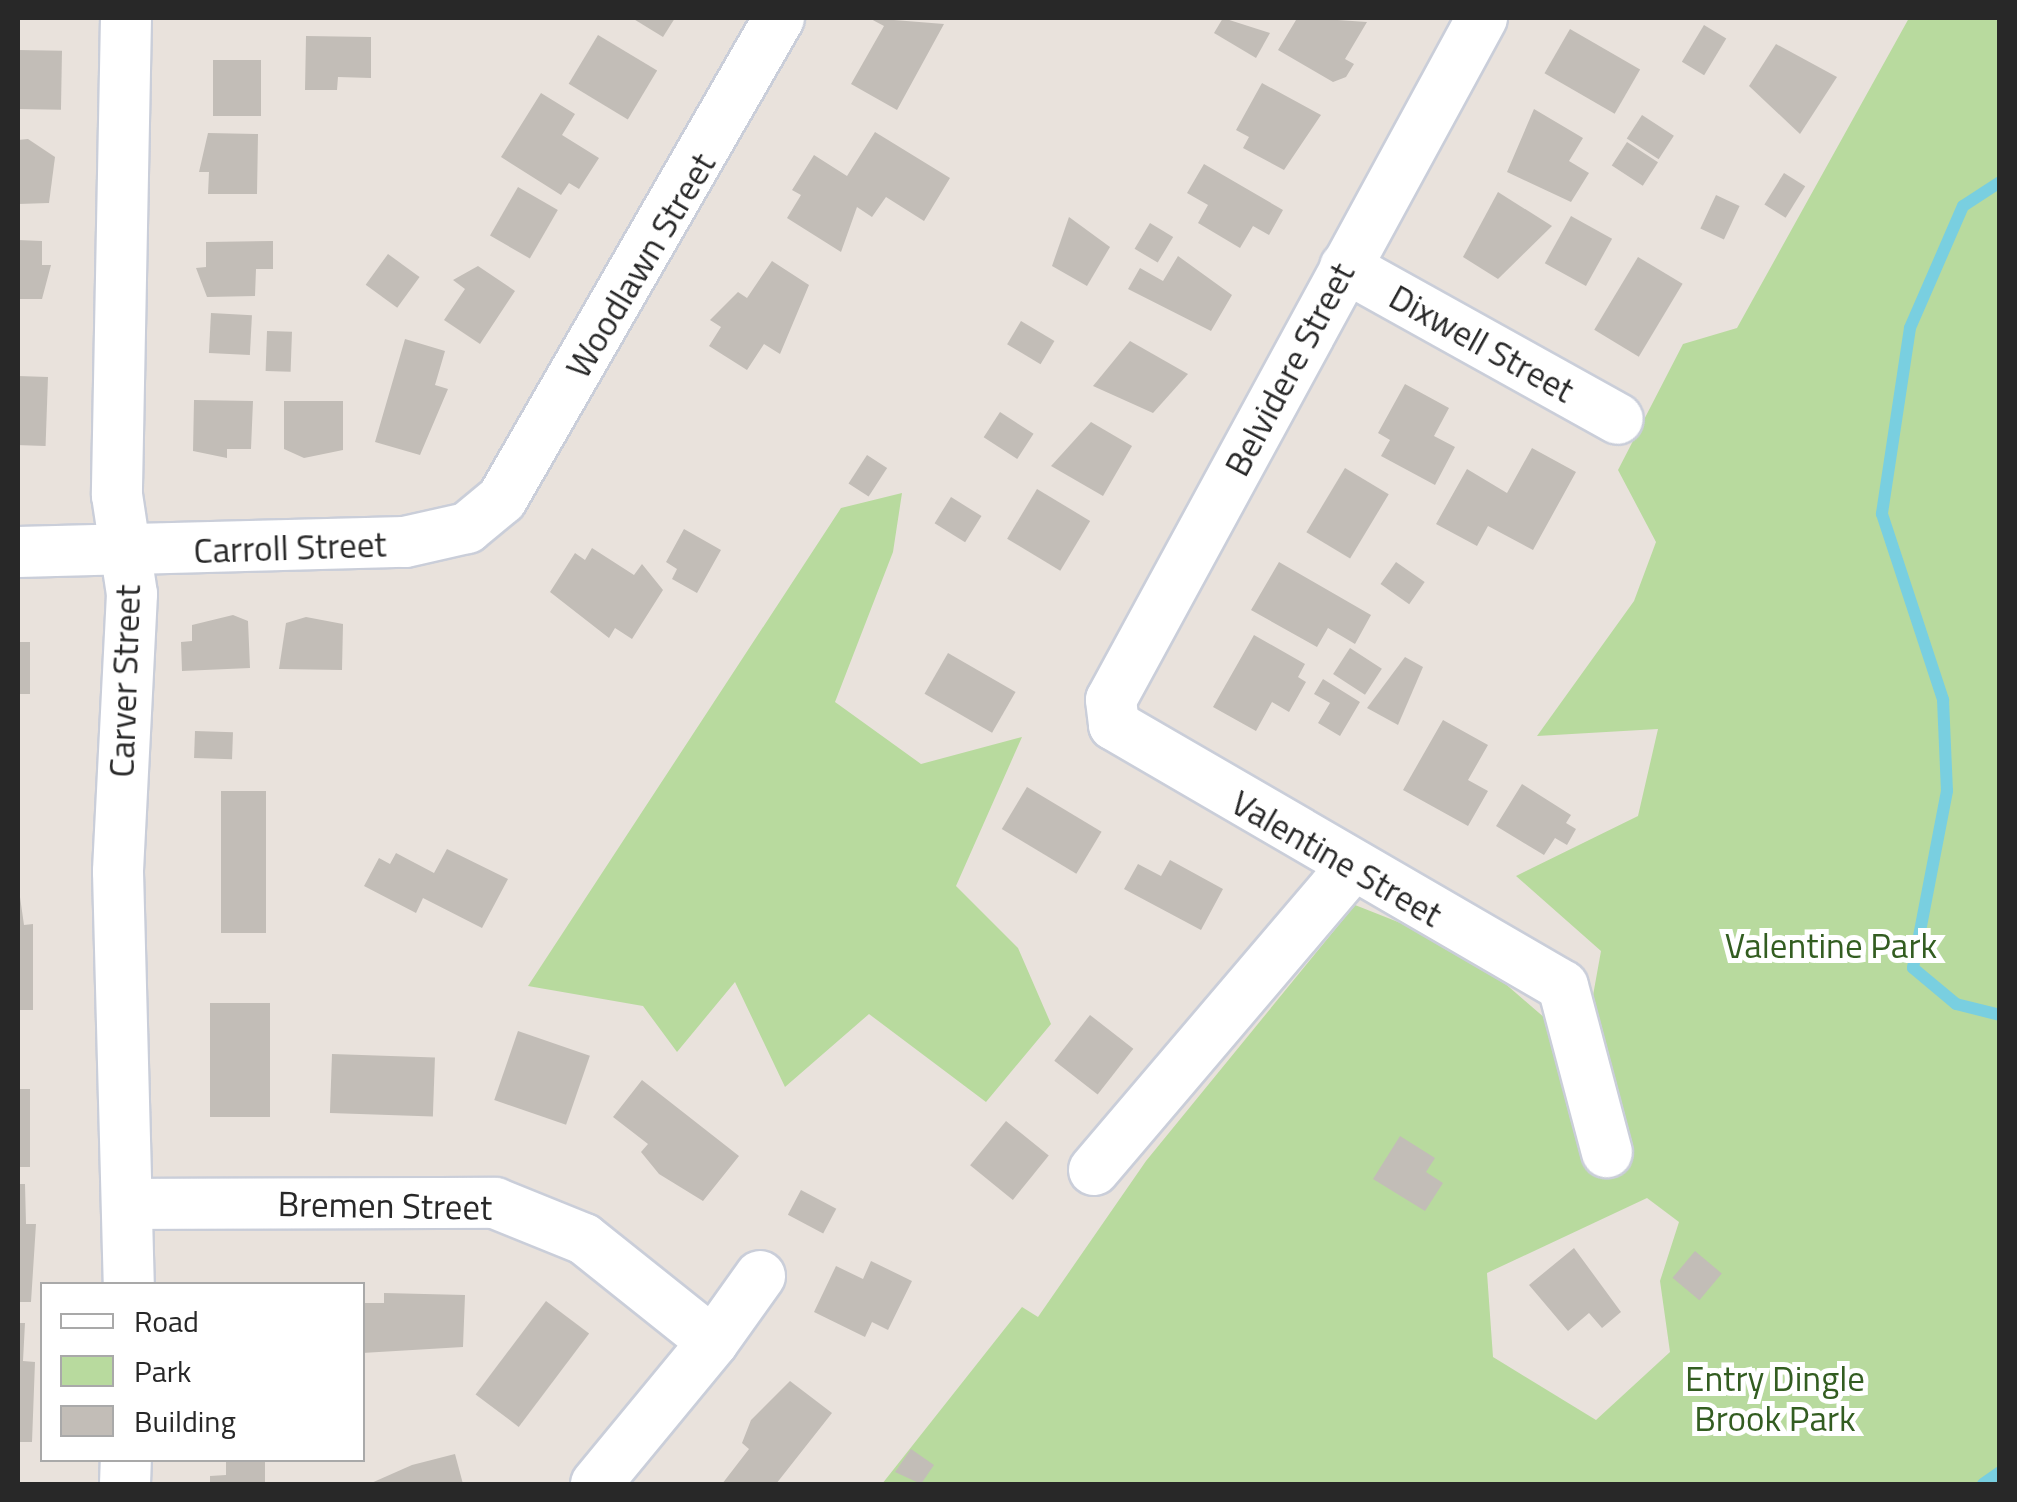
<!DOCTYPE html>
<style>
body{margin:0}
#map{position:relative;width:2017px;height:1502px;overflow:hidden;background:#e9e2dc;font-family:"Titillium Web",sans-serif}
div>[style]{position:absolute}
[style*='--x']{left:calc(var(--x)*1px);top:calc(var(--y)*1px);width:calc(var(--w)*1px);rotate:calc(var(--a)*1deg)}
.green>*{inset:0;background:#b8da9e}
.stream>*{height:12px;margin:-6px;padding:0 6px;transform-origin:6px;border-radius:6px;background:#79cfe0}
.building>*{inset:0;background:#c2bdb7;transform-origin:0 0}
.roads{filter:drop-shadow(2px 0 #caced9) drop-shadow(-2px 0 #caced9) drop-shadow(0 2px #caced9) drop-shadow(0 -2px #caced9)}
.minor>*{height:50px;margin:-25px;padding:0 25px;transform-origin:25px;border-radius:25px;background:#fff}
span{translate:-50% -50%;white-space:nowrap;text-align:center;line-height:1.15;-webkit-text-stroke:10px #fff;paint-order:stroke}
.street-label{font-size:35px;color:#282828}
.park-label{font-size:35px;color:#335d21}
.frame{position:absolute;inset:0;border:20px solid #282828;pointer-events:none}
.legend{position:absolute;left:40px;top:1282px;width:325px;height:180px;box-sizing:border-box;background:#fff;border:2px solid #a9a9a9;margin:0;padding:12px 18px;list-style:none;font-size:30px;color:#282828}
.legend li{display:flex;align-items:center;gap:20px;height:50px}
.legend b{width:50px;border:2px solid #a9a9a9}
</style>
<div id="map">
<div class="green">
<div style="clip-path:polygon(evenodd,1909px 18px,1999px 18px,1999px 1484px,882px 1484px,1022px 1307px,1038px 1317px,1146px 1161px,1355px 905px,1464px 948px,1583px 1051px,1601px 951px,1516px 876px,1638px 816px,1658px 729px,1537px 736px,1634px 601px,1656px 542px,1618px 470px,1683px 344px,1737px 328px,1909px 18px,1647px 1198px,1679px 1222px,1660px 1281px,1670px 1352px,1596px 1420px,1493px 1357px,1487px 1273px,1647px 1198px)"></div>
<div style="clip-path:polygon(902px 493px,893px 552px,835px 702px,921px 764px,1022px 737px,956px 886px,1018px 948px,1051px 1024px,986px 1102px,869px 1014px,785px 1087px,735px 982px,677px 1052px,643px 1006px,528px 986px,841px 508px)"></div>
</div>
<div class="stream">
<div style="--x:2000;--y:182;--w:44;--a:147"></div>
<div style="--x:1963;--y:206;--w:133;--a:113.5"></div>
<div style="--x:1910;--y:328;--w:188;--a:98.6"></div>
<div style="--x:1882;--y:514;--w:196;--a:71.8"></div>
<div style="--x:1943;--y:700;--w:91;--a:87.5"></div>
<div style="--x:1947;--y:791;--w:180;--a:100.9"></div>
<div style="--x:1913;--y:968;--w:56;--a:39.9"></div>
<div style="--x:1956;--y:1004;--w:45;--a:14"></div>
<div style="--x:1983;--y:1484;--w:21;--a:-35"></div>
</div>
<div class="building">
<div style="clip-path:polygon(632px 18px,675px 18px,663px 37px)"></div>
<div style="clip-path:polygon(869px 18px,944px 24px,897px 110px,851px 84px,884px 26px)"></div>
<div style="clip-path:polygon(1223px 18px,1270px 33px,1256px 58px,1214px 33px)"></div>
<div style="clip-path:polygon(1308px 18px,1367px 22px,1345px 59px,1354px 64px,1346px 77px,1333px 82px,1278px 50px,1296px 20px)"></div>
<div style="left:1704px;top:25px;width:26px;height:43px;rotate:31deg"></div>
<div style="left:1570px;top:29px;width:81px;height:51px;rotate:30deg"></div>
<div style="left:598px;top:35px;width:69px;height:57px;rotate:31deg"></div>
<div style="clip-path:polygon(306px 36px,371px 37px,371px 78px,338px 77px,337px 90px,305px 90px)"></div>
<div style="clip-path:polygon(1776px 44px,1837px 77px,1800px 134px,1749px 86px)"></div>
<div style="left:18px;top:50px;width:44px;height:59px;rotate:1deg"></div>
<div style="left:213px;top:60px;width:48px;height:56px"></div>
<div style="clip-path:polygon(1262px 83px,1321px 115px,1284px 170px,1243px 148px,1249px 137px,1236px 130px)"></div>
<div style="clip-path:polygon(541px 93px,575px 114px,562px 135px,599px 158px,579px 189px,569px 183px,561px 195px,501px 157px)"></div>
<div style="clip-path:polygon(1534px 109px,1583px 138px,1569px 161px,1589px 173px,1571px 202px,1507px 172px)"></div>
<div style="left:1642px;top:115px;width:38px;height:28px;rotate:33deg"></div>
<div style="clip-path:polygon(875px 132px,950px 178px,924px 221px,886px 197px,872px 217px,857px 207px,841px 252px,787px 218px,801px 195px,792px 190px,814px 155px,847px 176px)"></div>
<div style="clip-path:polygon(208px 133px,258px 134px,257px 194px,208px 194px,209px 172px,199px 172px)"></div>
<div style="clip-path:polygon(28px 139px,55px 157px,49px 203px,18px 204px,18px 140px)"></div>
<div style="left:1627px;top:142px;width:37px;height:28px;rotate:33deg"></div>
<div style="clip-path:polygon(1204px 164px,1283px 210px,1269px 235px,1253px 226px,1240px 248px,1198px 223px,1208px 205px,1187px 193px)"></div>
<div style="left:1784px;top:173px;width:25px;height:37px;rotate:32deg"></div>
<div style="left:518px;top:187px;width:46px;height:56px;rotate:30deg"></div>
<div style="clip-path:polygon(1498px 192px,1552px 226px,1498px 279px,1463px 257px)"></div>
<div style="left:1716px;top:195px;width:26px;height:37px;rotate:25deg"></div>
<div style="left:1571px;top:216px;width:47px;height:54px;rotate:29deg"></div>
<div style="clip-path:polygon(1069px 217px,1110px 247px,1087px 286px,1052px 266px)"></div>
<div style="left:1150px;top:223px;width:27px;height:30px;rotate:31deg"></div>
<div style="clip-path:polygon(18px 240px,42px 241px,42px 265px,51px 265px,42px 299px,18px 299px)"></div>
<div style="clip-path:polygon(273px 241px,273px 269px,256px 269px,255px 296px,207px 297px,196px 268px,206px 267px,206px 242px)"></div>
<div style="left:388px;top:254px;width:39px;height:38px;rotate:36deg"></div>
<div style="clip-path:polygon(1178px 256px,1232px 295px,1211px 331px,1128px 289px,1140px 268px,1163px 281px)"></div>
<div style="left:1638px;top:257px;width:52px;height:85px;rotate:31deg"></div>
<div style="clip-path:polygon(772px 261px,809px 285px,780px 354px,764px 344px,747px 370px,709px 346px,721px 327px,710px 320px,738px 292px,747px 298px)"></div>
<div style="clip-path:polygon(478px 266px,515px 291px,480px 344px,444px 320px,465px 289px,453px 280px)"></div>
<div style="left:211px;top:313px;width:41px;height:40px;rotate:3deg"></div>
<div style="left:1021px;top:321px;width:39px;height:27px;rotate:31deg"></div>
<div style="left:267px;top:331px;width:25px;height:40px;rotate:2deg"></div>
<div style="clip-path:polygon(405px 339px,445px 351px,435px 385px,448px 389px,420px 455px,375px 442px)"></div>
<div style="clip-path:polygon(1130px 341px,1188px 374px,1153px 413px,1093px 386px)"></div>
<div style="left:18px;top:376px;width:30px;height:69px;rotate:2deg"></div>
<div style="clip-path:polygon(1405px 384px,1449px 408px,1434px 436px,1455px 447px,1435px 485px,1381px 456px,1390px 440px,1378px 433px)"></div>
<div style="clip-path:polygon(194px 400px,253px 401px,251px 449px,227px 449px,227px 458px,193px 451px)"></div>
<div style="clip-path:polygon(284px 401px,343px 401px,343px 450px,304px 458px,284px 449px)"></div>
<div style="left:1000px;top:412px;width:40px;height:30px;rotate:33deg"></div>
<div style="clip-path:polygon(1091px 422px,1132px 446px,1103px 496px,1051px 466px)"></div>
<div style="clip-path:polygon(1532px 448px,1576px 472px,1533px 550px,1488px 526px,1477px 546px,1436px 524px,1467px 469px,1507px 493px)"></div>
<div style="left:867px;top:455px;width:24px;height:34px;rotate:33deg"></div>
<div style="left:1345px;top:468px;width:51px;height:75px;rotate:31deg"></div>
<div style="left:1037px;top:489px;width:62px;height:58px;rotate:31deg"></div>
<div style="left:951px;top:497px;width:36px;height:31px;rotate:32deg"></div>
<div style="clip-path:polygon(684px 529px,721px 550px,697px 593px,672px 579px,677px 569px,666px 562px)"></div>
<div style="clip-path:polygon(592px 548px,634px 575px,642px 564px,663px 590px,632px 639px,615px 628px,609px 638px,550px 592px,575px 553px,585px 560px)"></div>
<div style="clip-path:polygon(1279px 562px,1371px 615px,1355px 644px,1328px 628px,1317px 647px,1251px 610px)"></div>
<div style="left:1396px;top:562px;width:35px;height:27px;rotate:35deg"></div>
<div style="clip-path:polygon(233px 615px,248px 621px,250px 668px,182px 671px,181px 642px,192px 641px,192px 625px)"></div>
<div style="clip-path:polygon(306px 617px,343px 624px,342px 670px,279px 669px,286px 623px)"></div>
<div style="clip-path:polygon(1254px 635px,1305px 664px,1298px 677px,1306px 682px,1289px 712px,1272px 702px,1256px 731px,1213px 707px)"></div>
<div style="left:18px;top:642px;width:12px;height:52px"></div>
<div style="left:1350px;top:648px;width:38px;height:31px;rotate:33deg"></div>
<div style="left:948px;top:653px;width:78px;height:47px;rotate:30deg"></div>
<div style="clip-path:polygon(1405px 657px,1423px 667px,1398px 725px,1367px 708px)"></div>
<div style="clip-path:polygon(1323px 679px,1360px 702px,1340px 736px,1318px 723px,1330px 703px,1314px 694px)"></div>
<div style="clip-path:polygon(1443px 720px,1488px 745px,1468px 780px,1488px 791px,1468px 826px,1403px 790px)"></div>
<div style="left:195px;top:731px;width:38px;height:27px;rotate:2deg"></div>
<div style="clip-path:polygon(1522px 784px,1571px 815px,1566px 823px,1576px 829px,1567px 845px,1555px 838px,1544px 855px,1496px 826px)"></div>
<div style="left:1027px;top:787px;width:87px;height:49px;rotate:31deg"></div>
<div style="left:266px;top:791px;width:142px;height:45px;rotate:90deg"></div>
<div style="clip-path:polygon(447px 849px,508px 879px,482px 928px,423px 898px,416px 913px,364px 886px,379px 858px,390px 864px,396px 853px,434px 873px)"></div>
<div style="clip-path:polygon(1170px 860px,1223px 889px,1201px 930px,1124px 889px,1138px 864px,1161px 876px)"></div>
<div style="clip-path:polygon(18px 883px,24px 925px,33px 924px,33px 1010px,18px 1010px)"></div>
<div style="left:270px;top:1003px;width:114px;height:60px;rotate:90deg"></div>
<div style="left:1090px;top:1015px;width:55px;height:58px;rotate:38deg"></div>
<div style="left:518px;top:1031px;width:76px;height:73px;rotate:19deg"></div>
<div style="left:332px;top:1054px;width:103px;height:59px;rotate:2deg"></div>
<div style="clip-path:polygon(642px 1080px,739px 1156px,703px 1201px,659px 1174px,641px 1152px,648px 1144px,613px 1117px)"></div>
<div style="left:18px;top:1089px;width:12px;height:78px"></div>
<div style="left:1006px;top:1121px;width:55px;height:57px;rotate:39deg"></div>
<div style="clip-path:polygon(1400px 1136px,1435px 1158px,1426px 1172px,1443px 1183px,1425px 1211px,1373px 1179px)"></div>
<div style="clip-path:polygon(18px 1184px,25px 1184px,26px 1224px,36px 1224px,31px 1302px,18px 1302px)"></div>
<div style="left:801px;top:1190px;width:40px;height:28px;rotate:28deg"></div>
<div style="clip-path:polygon(1574px 1248px,1621px 1312px,1602px 1328px,1589px 1313px,1568px 1331px,1529px 1285px)"></div>
<div style="left:1695px;top:1251px;width:35px;height:35px;rotate:40deg"></div>
<div style="clip-path:polygon(871px 1261px,912px 1281px,888px 1330px,872px 1322px,865px 1337px,814px 1312px,836px 1266px,863px 1279px)"></div>
<div style="clip-path:polygon(384px 1293px,465px 1295px,463px 1347px,362px 1353px,362px 1303px,384px 1303px)"></div>
<div style="left:546px;top:1301px;width:54px;height:117px;rotate:37deg"></div>
<div style="clip-path:polygon(18px 1323px,25px 1323px,23px 1361px,35px 1362px,32px 1442px,18px 1442px)"></div>
<div style="clip-path:polygon(790px 1381px,832px 1413px,776px 1484px,722px 1484px,749px 1449px,742px 1443px,751px 1420px)"></div>
<div style="clip-path:polygon(911px 1449px,934px 1465px,921px 1484px,895px 1472px)"></div>
<div style="clip-path:polygon(455px 1454px,463px 1484px,369px 1484px,412px 1465px)"></div>
<div style="clip-path:polygon(226px 1460px,265px 1460px,265px 1484px,210px 1484px,210px 1476px,226px 1475px)"></div>
</div>
<div class="roads">
<div class="minor">
<div style="--x:126;--y:18;--w:477;--a:91.1"></div>
<div style="--x:117;--y:495;--w:100;--a:81.4"></div>
<div style="--x:132;--y:594;--w:278;--a:92.9"></div>
<div style="--x:118;--y:872;--w:412;--a:88.5"></div>
<div style="--x:1482;--y:18;--w:776;--a:118.55"></div>
<div style="--x:1111;--y:700;--w:25;--a:83"></div>
<div style="--x:1114;--y:725;--w:519;--a:30.17"></div>
<div style="--x:1563;--y:986;--w:172;--a:75.2"></div>
<div style="--x:1345;--y:267;--w:312;--a:29.1"></div>
<div style="--x:18;--y:552;--w:387;--a:-1.5"></div>
<div style="--x:405;--y:542;--w:64;--a:-12.7"></div>
<div style="--x:467;--y:528;--w:45;--a:-39.6"></div>
<div style="--x:502;--y:499;--w:555;--a:-60.06"></div>
<div style="--x:1094;--y:1170;--w:397;--a:-49.6"></div>
<div style="--x:130;--y:1204;--w:365;--a:-0.2"></div>
<div style="--x:495;--y:1203;--w:96;--a:22"></div>
<div style="--x:584;--y:1239;--w:165;--a:38.6"></div>
<div style="--x:713;--y:1342;--w:184;--a:129.5"></div>
<div style="--x:713;--y:1342;--w:81;--a:-54.5"></div>
<div style="--x:125;--y:1484;--w:24;--a:-88"></div>
</div>
</div>
<div class="street-label">
<span style="left:640px;top:265px;rotate:-59deg">Woodlawn Street</span>
<span style="left:1482px;top:343px;rotate:29deg">Dixwell Street</span>
<span style="left:1289px;top:369px;rotate:-62deg">Belvidere Street</span>
<span style="left:290px;top:547px;rotate:-2deg">Carroll Street</span>
<span style="left:124px;top:681px;rotate:-88deg">Carver Street</span>
<span style="left:1337px;top:858px;rotate:30deg">Valentine Street</span>
<span style="left:385px;top:1205px;rotate:1deg">Bremen Street</span>
</div>
<div class="park-label">
<span style="left:1831px;top:945px">Valentine Park</span>
<span style="left:1775px;top:1398px">Entry Dingle<br>Brook Park</span>
</div>
<div class="frame"></div>
<ul class="legend">
<li><b style="height:12px;background:#fff"></b>Road</li>
<li><b style="height:28px;background:#b8da9e"></b>Park</li>
<li><b style="height:28px;background:#c2bdb7"></b>Building</li>
</ul>
</div>
